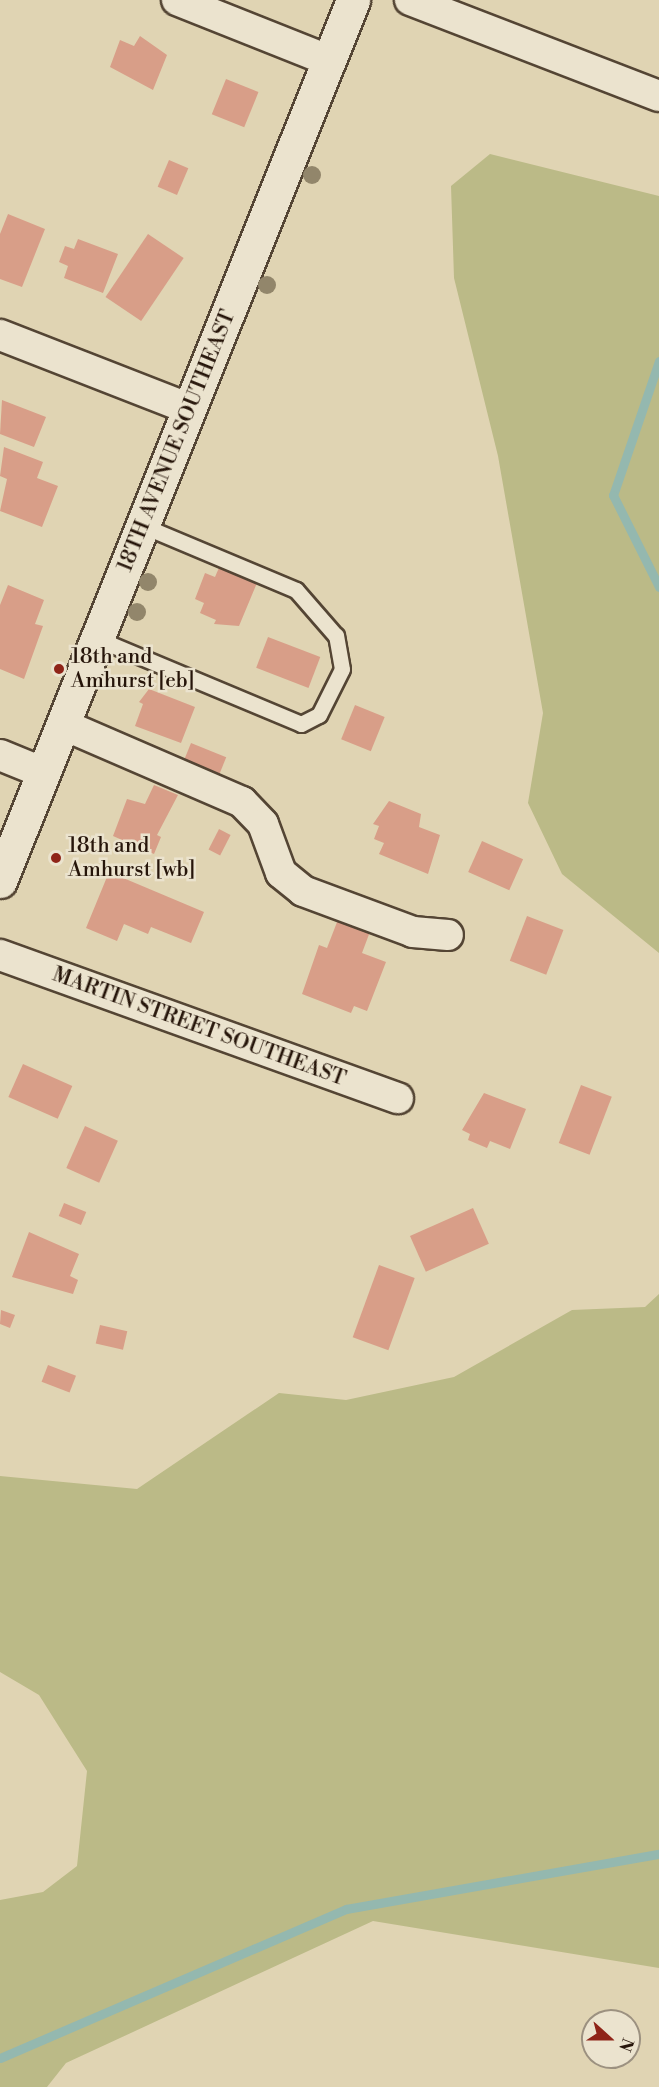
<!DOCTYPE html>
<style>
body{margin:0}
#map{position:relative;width:659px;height:2087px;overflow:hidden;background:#e0d4b3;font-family:"Libre Bodoni",serif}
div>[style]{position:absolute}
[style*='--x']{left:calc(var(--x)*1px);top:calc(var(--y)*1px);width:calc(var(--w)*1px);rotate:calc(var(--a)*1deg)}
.green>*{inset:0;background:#bbba87}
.stream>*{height:9px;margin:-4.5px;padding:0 4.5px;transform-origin:4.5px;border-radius:4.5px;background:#94b8af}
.building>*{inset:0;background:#d89e88;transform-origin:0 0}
.roads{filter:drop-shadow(2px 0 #544534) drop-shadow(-2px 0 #544534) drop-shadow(0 2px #544534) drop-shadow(0 -2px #544534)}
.service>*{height:15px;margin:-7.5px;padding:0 7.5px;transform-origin:7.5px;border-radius:7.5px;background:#ebe3ce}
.minor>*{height:30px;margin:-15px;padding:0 15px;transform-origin:15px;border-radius:15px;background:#ebe3ce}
.tertiary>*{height:33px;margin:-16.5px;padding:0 16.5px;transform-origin:16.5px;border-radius:16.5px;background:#ebe3ce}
.trees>*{width:18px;height:18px;margin:-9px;border-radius:50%;background:#92866b}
.dots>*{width:16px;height:16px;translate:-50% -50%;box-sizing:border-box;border:3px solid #ebe3ce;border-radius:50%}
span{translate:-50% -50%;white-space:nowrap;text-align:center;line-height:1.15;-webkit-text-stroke:5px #ebe3ce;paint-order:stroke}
.street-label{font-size:21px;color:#26150a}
.poi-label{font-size:21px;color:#26150a}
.left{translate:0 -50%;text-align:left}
.north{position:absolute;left:581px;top:2009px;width:60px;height:60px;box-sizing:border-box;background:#ebe3ce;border:2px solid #9c9180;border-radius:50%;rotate:111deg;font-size:16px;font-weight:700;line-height:24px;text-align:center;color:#26150a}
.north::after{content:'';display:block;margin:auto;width:21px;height:27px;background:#8f2418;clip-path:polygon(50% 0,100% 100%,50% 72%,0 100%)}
</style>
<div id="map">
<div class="green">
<div style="clip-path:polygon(490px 154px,659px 196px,659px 953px,562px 874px,528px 803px,543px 713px,498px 456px,454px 278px,451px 186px)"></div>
<div style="clip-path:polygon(659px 1294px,659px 1968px,373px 1921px,66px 2063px,47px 2087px,0 2087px,0 1900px,43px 1892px,77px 1866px,87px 1771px,39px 1695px,0 1672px,0 1476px,137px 1489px,279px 1393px,346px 1400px,454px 1377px,572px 1310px,645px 1307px)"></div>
</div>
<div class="stream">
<div style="--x:659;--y:361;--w:142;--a:108.9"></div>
<div style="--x:613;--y:495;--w:103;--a:63.4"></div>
<div style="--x:0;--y:2058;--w:377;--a:-23.3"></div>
<div style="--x:346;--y:1909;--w:318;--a:-10"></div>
</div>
<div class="building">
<div style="clip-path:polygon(140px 36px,167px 55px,153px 90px,110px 67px,120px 40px,134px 46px)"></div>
<div style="left:226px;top:79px;width:35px;height:38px;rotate:22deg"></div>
<div style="left:169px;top:160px;width:21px;height:29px;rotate:23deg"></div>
<div style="clip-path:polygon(8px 214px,45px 229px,22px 287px,0 279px,0 234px)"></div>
<div style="left:148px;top:234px;width:43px;height:76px;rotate:34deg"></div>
<div style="clip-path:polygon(78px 239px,118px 254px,103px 293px,64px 278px,68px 266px,59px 262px,65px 246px,74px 249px)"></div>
<div style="clip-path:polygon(2px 400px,46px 417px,34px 447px,0 434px)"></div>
<div style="clip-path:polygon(4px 447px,43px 462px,37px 478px,58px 486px,42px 527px,0 511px,7px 479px,0 476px)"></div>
<div style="clip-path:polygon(221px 563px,259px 578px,239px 626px,214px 624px,216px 620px,200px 613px,204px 603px,195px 599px,205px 573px,215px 577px)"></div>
<div style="clip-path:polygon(8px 585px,44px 600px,35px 624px,43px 626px,24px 679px,0 669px,0 605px)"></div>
<div style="left:268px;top:637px;width:56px;height:33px;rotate:21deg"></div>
<div style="clip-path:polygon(149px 689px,195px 707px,181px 743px,135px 726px,143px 704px,139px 702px)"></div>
<div style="left:355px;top:705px;width:32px;height:37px;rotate:22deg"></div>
<div style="left:191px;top:743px;width:38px;height:27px;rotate:22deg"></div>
<div style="clip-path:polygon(154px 785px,178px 795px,157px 835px,161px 837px,154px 854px,113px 836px,127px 799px,145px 804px)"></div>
<div style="clip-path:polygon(389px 801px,421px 814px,419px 827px,440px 835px,428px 874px,379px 854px,384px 843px,374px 839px,379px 826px,373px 824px)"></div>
<div style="left:219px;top:829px;width:13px;height:23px;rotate:27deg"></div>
<div style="left:482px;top:841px;width:45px;height:34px;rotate:24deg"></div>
<div style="clip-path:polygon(109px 872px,204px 912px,191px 943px,151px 927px,148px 934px,124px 924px,117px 941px,86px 928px)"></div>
<div style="left:527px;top:916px;width:39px;height:48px;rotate:21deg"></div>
<div style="clip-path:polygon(339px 917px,371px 929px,362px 953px,386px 962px,367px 1011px,354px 1006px,351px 1013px,302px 994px,319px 945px,327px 948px)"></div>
<div style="left:23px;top:1064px;width:54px;height:36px;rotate:24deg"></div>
<div style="left:581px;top:1085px;width:33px;height:62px;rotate:21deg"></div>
<div style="clip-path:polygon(484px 1093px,526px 1109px,510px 1149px,490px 1141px,487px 1148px,468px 1140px,470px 1134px,462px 1130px)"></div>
<div style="left:85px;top:1126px;width:36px;height:46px;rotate:24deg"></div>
<div style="left:64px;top:1203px;width:24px;height:14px;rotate:22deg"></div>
<div style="left:473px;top:1208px;width:39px;height:69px;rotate:66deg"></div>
<div style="clip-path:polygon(29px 1232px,79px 1254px,70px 1276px,78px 1280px,73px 1294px,12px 1277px)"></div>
<div style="left:379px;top:1265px;width:38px;height:77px;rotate:20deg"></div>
<div style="clip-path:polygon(1px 1310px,15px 1315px,10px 1328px,0 1324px)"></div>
<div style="left:100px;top:1325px;width:28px;height:19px;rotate:13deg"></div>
<div style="left:48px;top:1365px;width:30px;height:18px;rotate:21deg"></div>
</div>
<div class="roads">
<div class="service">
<div style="--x:98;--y:639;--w:220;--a:22.7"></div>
<div style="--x:301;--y:724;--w:20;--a:-27"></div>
<div style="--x:319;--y:715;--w:51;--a:-63.4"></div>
<div style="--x:342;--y:669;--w:34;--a:-100"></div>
<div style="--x:336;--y:636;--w:61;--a:-131"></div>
<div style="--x:296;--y:590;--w:165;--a:-157.2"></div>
</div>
<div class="minor">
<div style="--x:177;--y:0;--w:162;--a:21.7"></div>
<div style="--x:410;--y:0;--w:267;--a:21.1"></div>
<div style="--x:0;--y:335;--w:204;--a:21.3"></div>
<div style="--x:64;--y:725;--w:194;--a:23.4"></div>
<div style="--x:242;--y:802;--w:30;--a:46"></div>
<div style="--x:263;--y:824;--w:52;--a:69.8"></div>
<div style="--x:281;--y:873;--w:28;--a:39"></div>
<div style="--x:303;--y:891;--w:117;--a:20.4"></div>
<div style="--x:413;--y:932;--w:35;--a:5"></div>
<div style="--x:0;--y:755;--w:48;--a:22.2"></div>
<div style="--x:0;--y:955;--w:423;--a:19.8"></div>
</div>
<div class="tertiary">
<div style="--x:0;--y:881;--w:949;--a:-68.16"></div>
</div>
</div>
<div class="trees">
<div style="left:312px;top:175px"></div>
<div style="left:267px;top:285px"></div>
<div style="left:148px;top:582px"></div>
<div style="left:137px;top:612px"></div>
</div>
<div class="dots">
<div style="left:59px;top:669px;background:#8f2418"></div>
<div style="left:56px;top:858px;background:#8f2418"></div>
</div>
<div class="street-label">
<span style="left:177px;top:441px;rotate:-68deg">18TH AVENUE SOUTHEAST</span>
<span style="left:199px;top:1027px;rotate:20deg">MARTIN STREET SOUTHEAST</span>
</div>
<div class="poi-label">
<span class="left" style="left:71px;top:669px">18th and<br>Amhurst [eb]</span>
<span class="left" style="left:68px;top:858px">18th and<br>Amhurst [wb]</span>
</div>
<div class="north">N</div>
</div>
